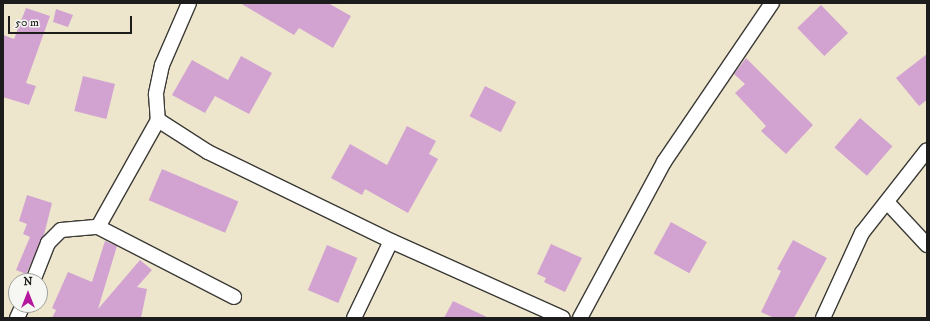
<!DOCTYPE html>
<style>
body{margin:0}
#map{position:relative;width:930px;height:321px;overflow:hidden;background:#ede6cc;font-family:"IM FELL DW Pica",serif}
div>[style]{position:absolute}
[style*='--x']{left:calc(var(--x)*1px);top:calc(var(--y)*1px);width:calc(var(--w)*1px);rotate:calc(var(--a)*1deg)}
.building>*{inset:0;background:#d2a3d1;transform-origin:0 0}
.roads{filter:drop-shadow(1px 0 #3b3a36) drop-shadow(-1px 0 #3b3a36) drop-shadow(0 1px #3b3a36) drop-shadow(0 -1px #3b3a36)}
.minor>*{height:14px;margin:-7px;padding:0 7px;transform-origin:7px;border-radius:7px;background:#fff}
span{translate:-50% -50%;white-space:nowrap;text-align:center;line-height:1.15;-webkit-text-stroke:3px #f6f6f2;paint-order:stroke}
.frame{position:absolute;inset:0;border:4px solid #1c1c1c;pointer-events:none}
.north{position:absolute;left:8px;top:273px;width:40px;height:40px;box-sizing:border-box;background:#f6f6f2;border:1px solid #9f9f9c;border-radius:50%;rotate:0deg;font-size:11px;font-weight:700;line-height:16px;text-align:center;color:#1c1c1c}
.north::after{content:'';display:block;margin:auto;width:14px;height:18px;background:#b5179e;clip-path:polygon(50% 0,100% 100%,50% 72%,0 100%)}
.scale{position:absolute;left:8px;top:16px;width:124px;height:18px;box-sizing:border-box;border:2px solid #1c1c1c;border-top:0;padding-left:5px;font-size:12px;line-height:14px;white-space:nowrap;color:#1c1c1c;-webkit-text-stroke:3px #f6f6f2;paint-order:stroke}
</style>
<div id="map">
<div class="building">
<div style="clip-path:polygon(240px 3px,328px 3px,351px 16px,333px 48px,299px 28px,294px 35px)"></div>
<div style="left:821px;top:5px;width:39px;height:33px;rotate:46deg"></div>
<div style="clip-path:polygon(26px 8px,50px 16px,26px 83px,36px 86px,29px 105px,3px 97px,3px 35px,14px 39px)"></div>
<div style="clip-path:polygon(56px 9px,73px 15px,68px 27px,53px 22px)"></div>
<div style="clip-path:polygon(927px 54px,927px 100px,919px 106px,896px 78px)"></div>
<div style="clip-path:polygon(241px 56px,272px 73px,249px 114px,215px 96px,205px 113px,172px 95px,192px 60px,228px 80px)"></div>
<div style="clip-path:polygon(746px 58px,813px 125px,786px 154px,761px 131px,766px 126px,735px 93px,745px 84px,734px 74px)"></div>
<div style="left:83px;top:76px;width:33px;height:36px;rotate:14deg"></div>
<div style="left:485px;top:86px;width:35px;height:34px;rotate:27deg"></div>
<div style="left:860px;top:118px;width:43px;height:39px;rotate:41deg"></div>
<div style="clip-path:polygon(407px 126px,436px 141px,429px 154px,438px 159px,408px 213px,365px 189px,362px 195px,331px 178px,350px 144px,387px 165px)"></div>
<div style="left:162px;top:169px;width:83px;height:34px;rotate:23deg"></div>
<div style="clip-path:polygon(27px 195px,52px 203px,44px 235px,26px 274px,16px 270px,30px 237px,23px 234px,27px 224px,19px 221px)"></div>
<div style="left:671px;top:222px;width:41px;height:36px;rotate:29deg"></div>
<div style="clip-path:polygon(793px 240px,827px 258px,794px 318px,774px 318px,761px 312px,781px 271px,777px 269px)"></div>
<div style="clip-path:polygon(105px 241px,117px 246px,98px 309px,140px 260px,152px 270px,137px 287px,147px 289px,141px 318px,52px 318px,56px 310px,52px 308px,68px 272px,92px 282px)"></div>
<div style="clip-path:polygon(551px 244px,582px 258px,565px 292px,544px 282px,546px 278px,537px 274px)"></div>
<div style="left:327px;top:245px;width:33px;height:49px;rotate:23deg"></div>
<div style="clip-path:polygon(453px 301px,489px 318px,444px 318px)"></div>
</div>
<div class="roads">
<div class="minor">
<div style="--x:189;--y:3;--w:68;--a:113.5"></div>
<div style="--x:162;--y:65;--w:30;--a:102"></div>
<div style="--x:156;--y:94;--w:26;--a:86"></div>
<div style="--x:158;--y:120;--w:59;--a:32.6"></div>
<div style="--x:208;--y:152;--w:203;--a:25.9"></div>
<div style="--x:391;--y:241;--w:188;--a:24.1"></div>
<div style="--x:887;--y:202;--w:59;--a:47.1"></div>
<div style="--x:98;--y:227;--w:123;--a:-60.7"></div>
<div style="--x:33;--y:281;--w:41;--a:-68.5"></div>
<div style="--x:48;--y:243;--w:18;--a:-45"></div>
<div style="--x:61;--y:230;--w:37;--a:-5"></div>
<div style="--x:98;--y:227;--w:153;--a:27.2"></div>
<div style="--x:17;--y:318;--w:14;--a:-65"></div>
<div style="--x:354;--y:318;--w:85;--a:-64.3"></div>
<div style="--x:580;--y:318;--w:177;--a:-61.7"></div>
<div style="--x:664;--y:162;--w:192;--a:-55.8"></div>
<div style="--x:823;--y:318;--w:94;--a:-65.4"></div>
<div style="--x:862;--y:233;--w:105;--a:-51.9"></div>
</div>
</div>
<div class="frame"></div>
<div class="north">N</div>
<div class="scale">50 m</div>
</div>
